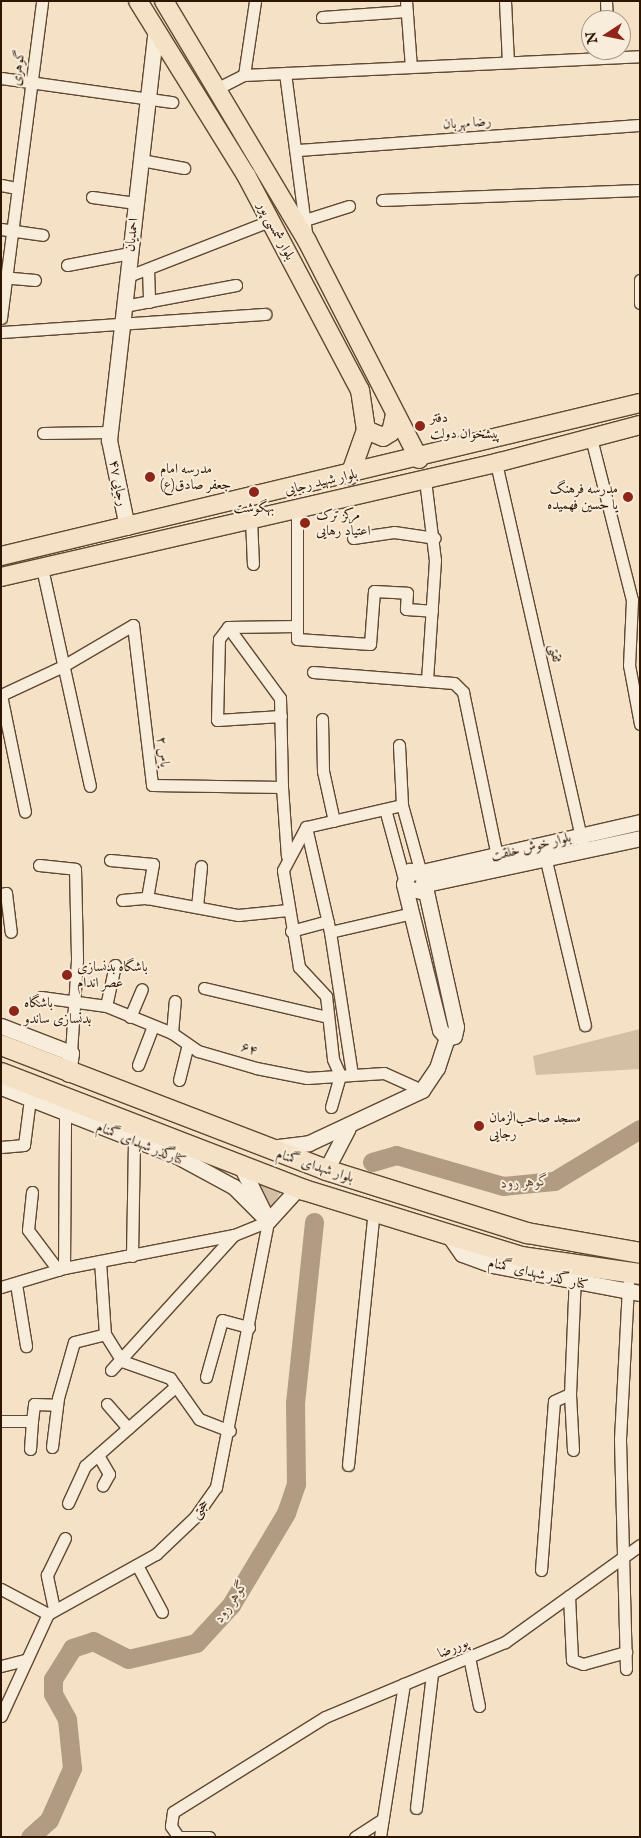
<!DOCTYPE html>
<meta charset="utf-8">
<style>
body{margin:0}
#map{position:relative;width:641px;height:1838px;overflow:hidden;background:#f5e2c6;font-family:"IM FELL English",Amiri,serif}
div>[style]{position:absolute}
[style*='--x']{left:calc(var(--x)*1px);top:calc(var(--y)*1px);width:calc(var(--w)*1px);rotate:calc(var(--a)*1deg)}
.green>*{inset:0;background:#d3bfa4}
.river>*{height:19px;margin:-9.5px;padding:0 9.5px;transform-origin:9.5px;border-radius:9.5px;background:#b19c83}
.roads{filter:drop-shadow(1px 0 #5f4832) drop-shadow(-1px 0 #5f4832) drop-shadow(0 1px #5f4832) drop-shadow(0 -1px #5f4832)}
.street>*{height:11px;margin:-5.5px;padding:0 5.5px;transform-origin:5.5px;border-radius:5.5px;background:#f8ecda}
.secondary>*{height:15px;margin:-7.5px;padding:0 7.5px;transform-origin:7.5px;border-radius:7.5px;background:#f8ecda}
.primary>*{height:18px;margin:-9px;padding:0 9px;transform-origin:9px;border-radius:9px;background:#f5e2c6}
.highway>*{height:20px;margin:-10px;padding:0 10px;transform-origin:10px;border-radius:10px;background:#f5e2c6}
.dots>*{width:14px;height:14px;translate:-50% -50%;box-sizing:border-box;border:2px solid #f8ecda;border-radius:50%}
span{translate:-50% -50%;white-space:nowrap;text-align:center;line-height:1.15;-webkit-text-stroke:4px #f8ecda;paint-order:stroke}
.street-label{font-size:14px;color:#2d1500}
.poi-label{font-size:14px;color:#2d1500}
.left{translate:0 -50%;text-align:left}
.right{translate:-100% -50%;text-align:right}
.water-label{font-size:15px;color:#624b34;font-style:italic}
.frame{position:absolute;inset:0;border:2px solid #2d1500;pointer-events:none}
.north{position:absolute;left:581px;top:10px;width:50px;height:50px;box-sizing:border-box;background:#f8ecda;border:1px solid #a79683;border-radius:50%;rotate:259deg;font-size:14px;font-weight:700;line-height:20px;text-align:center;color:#2d1500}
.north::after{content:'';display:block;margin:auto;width:18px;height:22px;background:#8f2418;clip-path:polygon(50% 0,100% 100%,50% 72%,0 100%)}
</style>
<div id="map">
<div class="green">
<div style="clip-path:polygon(640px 1029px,640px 1069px,536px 1075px,533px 1056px)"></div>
<div style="clip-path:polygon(255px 1182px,283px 1189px,267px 1214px)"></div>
</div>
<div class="river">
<div style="--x:372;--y:1162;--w:25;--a:-16"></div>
<div style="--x:396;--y:1155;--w:111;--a:16.2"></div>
<div style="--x:503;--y:1186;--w:51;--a:-5.6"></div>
<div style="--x:554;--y:1181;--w:100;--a:-31.2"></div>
<div style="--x:30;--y:1837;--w:25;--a:-42"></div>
<div style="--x:49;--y:1820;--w:57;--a:-66.1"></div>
<div style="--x:72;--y:1768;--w:49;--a:-95.8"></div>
<div style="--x:67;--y:1719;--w:29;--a:-119"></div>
<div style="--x:53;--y:1694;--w:15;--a:-90"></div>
<div style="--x:53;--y:1679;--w:36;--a:-58"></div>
<div style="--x:72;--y:1648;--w:22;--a:-18"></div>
<div style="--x:93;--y:1641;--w:39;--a:27"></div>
<div style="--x:128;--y:1659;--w:70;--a:-13.2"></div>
<div style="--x:196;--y:1643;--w:52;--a:-47.4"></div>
<div style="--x:231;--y:1605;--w:107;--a:-59.1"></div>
<div style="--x:286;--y:1513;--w:31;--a:-71"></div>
<div style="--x:296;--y:1484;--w:81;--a:-90.7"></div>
<div style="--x:295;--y:1403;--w:182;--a:-84"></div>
</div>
<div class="roads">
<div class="street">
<div style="--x:406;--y:1;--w:66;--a:85.7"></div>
<div style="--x:505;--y:1;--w:61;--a:87.2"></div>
<div style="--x:606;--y:1;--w:19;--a:87"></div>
<div style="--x:322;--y:17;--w:85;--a:-4"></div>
<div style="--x:285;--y:73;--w:168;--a:82.5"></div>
<div style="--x:244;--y:75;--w:75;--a:-81.5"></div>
<div style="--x:1;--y:78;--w:173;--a:8"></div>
<div style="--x:218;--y:88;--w:29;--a:-27"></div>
<div style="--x:244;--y:75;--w:396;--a:-2.7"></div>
<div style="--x:297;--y:150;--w:344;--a:-4.2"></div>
<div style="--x:141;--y:160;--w:44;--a:10.5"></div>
<div style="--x:1;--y:185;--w:16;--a:11"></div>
<div style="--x:92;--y:197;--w:44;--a:7.8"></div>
<div style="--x:382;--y:200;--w:258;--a:-2.2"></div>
<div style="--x:308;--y:219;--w:43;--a:-17.6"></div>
<div style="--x:1;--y:229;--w:42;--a:8.1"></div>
<div style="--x:67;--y:265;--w:64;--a:-10.8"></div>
<div style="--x:148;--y:269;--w:33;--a:88"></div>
<div style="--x:1;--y:277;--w:34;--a:5"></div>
<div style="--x:126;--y:277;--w:155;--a:-21.3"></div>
<div style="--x:640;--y:280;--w:23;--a:90"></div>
<div style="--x:124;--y:306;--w:114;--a:-10.6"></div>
<div style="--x:1;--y:318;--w:320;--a:-82.6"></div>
<div style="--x:1;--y:332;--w:265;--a:-3.9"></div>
<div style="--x:43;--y:433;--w:67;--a:-0.9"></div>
<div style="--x:591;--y:438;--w:167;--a:75.8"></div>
<div style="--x:632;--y:600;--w:65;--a:92.6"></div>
<div style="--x:629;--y:665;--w:60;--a:79.4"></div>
<div style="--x:496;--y:463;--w:388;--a:77.2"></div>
<div style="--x:425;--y:480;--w:81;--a:82.9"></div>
<div style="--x:435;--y:560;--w:121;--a:93.8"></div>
<div style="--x:297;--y:509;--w:130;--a:90"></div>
<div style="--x:297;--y:639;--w:73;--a:3.9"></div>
<div style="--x:370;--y:644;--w:53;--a:-85.7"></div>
<div style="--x:374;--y:591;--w:33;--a:3"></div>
<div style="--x:407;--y:593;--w:16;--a:94"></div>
<div style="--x:406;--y:609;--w:26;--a:4"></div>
<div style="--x:251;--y:519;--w:45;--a:87.5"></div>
<div style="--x:353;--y:538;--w:41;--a:-8.3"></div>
<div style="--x:394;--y:532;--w:41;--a:8.3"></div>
<div style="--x:42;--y:568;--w:223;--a:77.6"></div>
<div style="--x:228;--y:627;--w:88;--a:53.8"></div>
<div style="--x:280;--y:698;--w:89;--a:88.7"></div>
<div style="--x:313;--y:672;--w:141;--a:4.5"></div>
<div style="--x:454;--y:683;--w:13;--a:45"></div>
<div style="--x:463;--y:692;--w:167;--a:78.3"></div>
<div style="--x:1;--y:695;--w:68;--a:-25.1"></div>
<div style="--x:63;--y:666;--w:81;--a:-30.4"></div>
<div style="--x:133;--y:625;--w:161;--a:83.2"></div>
<div style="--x:152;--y:785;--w:130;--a:0.9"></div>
<div style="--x:282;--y:787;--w:69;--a:85.9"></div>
<div style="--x:1;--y:695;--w:119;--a:78.4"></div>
<div style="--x:281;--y:716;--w:64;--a:176.4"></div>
<div style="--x:217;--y:720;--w:81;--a:-88.6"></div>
<div style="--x:219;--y:639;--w:15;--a:-53"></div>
<div style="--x:228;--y:627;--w:69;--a:-0.8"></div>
<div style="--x:322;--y:719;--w:52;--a:88.9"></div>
<div style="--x:323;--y:771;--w:51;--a:77.6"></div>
<div style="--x:399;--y:745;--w:60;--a:87.1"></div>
<div style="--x:402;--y:805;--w:67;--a:74.5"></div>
<div style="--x:385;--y:809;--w:73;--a:74.8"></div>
<div style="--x:306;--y:827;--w:108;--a:77.1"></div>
<div style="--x:330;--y:932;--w:144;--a:81.2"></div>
<div style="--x:544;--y:852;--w:178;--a:76.7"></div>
<div style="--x:110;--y:860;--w:43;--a:5.3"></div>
<div style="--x:153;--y:864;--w:35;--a:100"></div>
<div style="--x:39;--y:865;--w:36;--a:6"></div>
<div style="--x:75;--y:869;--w:91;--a:88.7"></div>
<div style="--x:77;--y:960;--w:93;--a:93.7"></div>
<div style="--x:1;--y:894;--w:5;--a:-11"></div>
<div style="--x:6;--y:893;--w:39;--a:83"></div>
<div style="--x:122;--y:900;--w:25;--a:-5"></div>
<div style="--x:147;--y:898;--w:93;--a:10.6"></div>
<div style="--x:238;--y:915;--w:50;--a:-5.7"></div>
<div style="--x:197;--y:907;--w:41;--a:-84.4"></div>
<div style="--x:291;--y:931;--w:38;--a:-15"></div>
<div style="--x:330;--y:932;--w:84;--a:-13"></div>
<div style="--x:204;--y:988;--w:127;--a:13.2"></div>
<div style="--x:41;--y:997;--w:66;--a:7.9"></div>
<div style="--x:106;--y:1006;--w:71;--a:22.2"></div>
<div style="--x:172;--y:1033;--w:32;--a:35"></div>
<div style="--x:198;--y:1051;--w:60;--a:16.3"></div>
<div style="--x:256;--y:1068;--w:52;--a:11.1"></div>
<div style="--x:307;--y:1078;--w:77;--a:-3.7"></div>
<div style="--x:384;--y:1073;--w:42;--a:24.1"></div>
<div style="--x:106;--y:1006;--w:42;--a:-77.6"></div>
<div style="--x:130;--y:1017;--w:30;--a:-67"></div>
<div style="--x:172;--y:1033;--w:32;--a:-85"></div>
<div style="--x:138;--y:1065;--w:42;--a:-69"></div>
<div style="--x:179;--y:1080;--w:36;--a:-76"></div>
<div style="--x:331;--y:1107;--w:33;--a:-74"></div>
<div style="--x:340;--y:1075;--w:17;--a:-114"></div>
<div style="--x:333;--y:1059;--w:63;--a:-96.3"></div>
<div style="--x:326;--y:996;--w:40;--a:-133"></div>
<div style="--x:299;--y:967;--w:98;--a:-99.4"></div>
<div style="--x:283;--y:870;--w:49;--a:-61.9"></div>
<div style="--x:306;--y:827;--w:98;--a:-12.9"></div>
<div style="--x:1;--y:1147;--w:23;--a:-5"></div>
<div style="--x:24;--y:1145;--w:46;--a:-82.6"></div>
<div style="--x:32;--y:1192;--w:38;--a:96"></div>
<div style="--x:28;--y:1230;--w:50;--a:53.1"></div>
<div style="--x:132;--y:1256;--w:116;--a:-89"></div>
<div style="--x:100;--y:1261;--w:73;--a:86.1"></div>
<div style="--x:105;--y:1334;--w:32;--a:58"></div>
<div style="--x:122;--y:1361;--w:51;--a:19.5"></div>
<div style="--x:170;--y:1378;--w:50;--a:54.7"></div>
<div style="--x:199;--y:1419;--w:33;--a:21"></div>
<div style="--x:64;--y:1268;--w:154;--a:-89.6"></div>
<div style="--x:16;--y:1284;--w:63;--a:80.8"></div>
<div style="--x:1;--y:1287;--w:66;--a:-16.8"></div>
<div style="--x:64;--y:1268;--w:173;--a:-11"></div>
<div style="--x:234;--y:1235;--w:37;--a:-22"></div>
<div style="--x:111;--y:1370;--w:183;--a:-47.7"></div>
<div style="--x:206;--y:1377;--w:59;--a:-74.3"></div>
<div style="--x:222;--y:1320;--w:28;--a:15"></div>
<div style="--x:107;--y:1404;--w:32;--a:49"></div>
<div style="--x:1;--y:1421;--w:31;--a:0"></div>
<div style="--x:32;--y:1421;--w:17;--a:-83"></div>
<div style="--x:34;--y:1404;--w:23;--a:2"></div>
<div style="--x:52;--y:1447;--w:49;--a:-83"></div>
<div style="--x:58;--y:1398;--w:58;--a:-74.1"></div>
<div style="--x:74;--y:1342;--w:32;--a:-14"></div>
<div style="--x:30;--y:1449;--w:28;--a:-86"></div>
<div style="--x:573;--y:1450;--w:56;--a:-93.1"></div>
<div style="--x:570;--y:1394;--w:120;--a:-87.6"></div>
<div style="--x:98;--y:1455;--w:22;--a:60"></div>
<div style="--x:109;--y:1474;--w:13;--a:119"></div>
<div style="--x:348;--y:1465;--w:255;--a:-84.2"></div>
<div style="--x:68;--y:1503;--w:41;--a:-65.3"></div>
<div style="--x:85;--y:1466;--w:121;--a:-41.3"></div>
<div style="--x:137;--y:1565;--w:53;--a:62"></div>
<div style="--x:541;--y:1570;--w:169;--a:-85.6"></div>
<div style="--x:554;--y:1401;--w:17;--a:-24"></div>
<div style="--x:1;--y:1589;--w:53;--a:28"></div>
<div style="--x:569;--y:1596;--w:64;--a:87.3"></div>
<div style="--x:572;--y:1660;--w:12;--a:20"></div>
<div style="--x:583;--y:1664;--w:45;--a:-15.6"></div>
<div style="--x:54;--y:1609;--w:35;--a:-102"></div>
<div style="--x:47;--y:1575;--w:41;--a:-64.1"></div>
<div style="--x:469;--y:1657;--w:50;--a:78.5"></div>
<div style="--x:1;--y:1666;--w:25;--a:-14"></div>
<div style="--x:626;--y:1669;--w:230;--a:-91.5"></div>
<div style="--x:620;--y:1439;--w:155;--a:-87"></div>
<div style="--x:1;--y:1716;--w:112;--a:-65.3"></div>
<div style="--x:48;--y:1614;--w:124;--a:-29.1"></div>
<div style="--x:156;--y:1554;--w:54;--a:-43.5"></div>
<div style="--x:195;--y:1517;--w:37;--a:-55"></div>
<div style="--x:216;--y:1487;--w:271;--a:-78.9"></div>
<div style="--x:416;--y:1808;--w:136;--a:-83.2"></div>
<div style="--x:177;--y:1835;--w:11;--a:-124"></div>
<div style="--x:171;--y:1826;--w:14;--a:-82"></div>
<div style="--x:173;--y:1812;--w:179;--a:-32"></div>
<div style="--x:325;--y:1717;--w:86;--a:-22.7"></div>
<div style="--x:176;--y:1837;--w:33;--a:0"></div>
<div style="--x:355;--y:1837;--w:33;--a:-33"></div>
<div style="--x:380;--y:1837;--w:155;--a:-81.1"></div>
<div style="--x:404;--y:1684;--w:109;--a:-22.6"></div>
<div style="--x:505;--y:1642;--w:166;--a:-35.7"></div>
</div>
<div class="secondary">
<div style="--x:127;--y:527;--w:89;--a:-101.7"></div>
<div style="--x:109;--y:440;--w:413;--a:-83.5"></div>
<div style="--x:422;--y:872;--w:224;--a:-12.9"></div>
<div style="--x:426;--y:884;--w:219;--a:-12.1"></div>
<div style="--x:425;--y:887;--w:143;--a:77.5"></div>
<div style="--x:456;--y:1027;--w:9;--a:103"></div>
<div style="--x:454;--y:1036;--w:7;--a:164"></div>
<div style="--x:406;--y:888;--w:15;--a:11"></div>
<div style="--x:421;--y:891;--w:16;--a:-76"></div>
<div style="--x:425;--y:875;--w:16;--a:-165"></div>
<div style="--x:410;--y:871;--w:14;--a:115"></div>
<div style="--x:404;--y:884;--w:150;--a:76.1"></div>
<div style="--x:440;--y:1030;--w:11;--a:49"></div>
<div style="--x:1;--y:1026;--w:75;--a:21.1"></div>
<div style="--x:71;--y:1053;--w:21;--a:98"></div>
<div style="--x:1;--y:1087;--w:189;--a:21.4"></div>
<div style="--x:177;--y:1156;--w:65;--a:28.5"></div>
<div style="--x:234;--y:1187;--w:48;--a:45"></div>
<div style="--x:270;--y:1148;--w:39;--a:-7"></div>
<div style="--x:309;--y:1143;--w:125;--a:-25.1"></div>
<div style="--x:422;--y:1090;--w:27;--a:-56"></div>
<div style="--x:437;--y:1068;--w:32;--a:-72"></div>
<div style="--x:241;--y:1166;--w:61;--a:63.9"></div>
<div style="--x:268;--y:1221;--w:45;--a:-47.7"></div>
<div style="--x:326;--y:1170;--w:47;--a:-62.4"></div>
<div style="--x:448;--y:1234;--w:24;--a:55"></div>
<div style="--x:462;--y:1254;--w:32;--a:20"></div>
<div style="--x:492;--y:1265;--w:151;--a:10.7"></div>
</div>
<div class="primary">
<div style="--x:138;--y:1;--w:205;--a:58.2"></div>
<div style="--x:246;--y:175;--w:243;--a:62.1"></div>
<div style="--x:360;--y:390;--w:40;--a:81.5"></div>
<div style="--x:366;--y:430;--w:48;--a:109.6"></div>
<div style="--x:164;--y:1;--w:279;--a:59.2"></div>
<div style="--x:307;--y:241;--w:245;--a:62.8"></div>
<div style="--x:366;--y:430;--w:18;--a:22"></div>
<div style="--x:383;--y:437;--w:9;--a:-32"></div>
<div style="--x:391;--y:432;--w:18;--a:-77"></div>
<div style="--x:1;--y:556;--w:657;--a:-13.47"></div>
<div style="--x:1;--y:577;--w:508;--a:-12.97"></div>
<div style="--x:496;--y:463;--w:149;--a:-14.8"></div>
</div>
<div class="highway">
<div style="--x:1;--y:1045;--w:348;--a:21"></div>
<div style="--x:326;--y:1170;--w:211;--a:17.4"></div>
<div style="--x:527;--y:1233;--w:115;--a:10"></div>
<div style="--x:1;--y:1073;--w:325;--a:21.1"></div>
<div style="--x:304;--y:1190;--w:228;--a:17.1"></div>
<div style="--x:522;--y:1257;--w:119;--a:8.2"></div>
</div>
</div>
<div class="dots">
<div style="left:420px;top:426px;background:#8f2418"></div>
<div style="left:150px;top:477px;background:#8f2418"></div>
<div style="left:254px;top:492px;background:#8f2418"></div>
<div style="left:628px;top:497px;background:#8f2418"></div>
<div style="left:305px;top:523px;background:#8f2418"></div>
<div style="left:67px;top:975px;background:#8f2418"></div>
<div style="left:14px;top:1011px;background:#8f2418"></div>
<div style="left:479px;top:1126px;background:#8f2418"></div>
</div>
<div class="street-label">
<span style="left:18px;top:68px;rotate:-82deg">گوهری</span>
<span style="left:467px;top:123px;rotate:-4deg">رضا مهربان</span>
<span style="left:276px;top:231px;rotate:62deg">بلوار شمسی پور</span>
<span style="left:132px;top:235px;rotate:-83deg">احمدیان</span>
<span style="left:321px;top:482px;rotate:-13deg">بلوار شهید رجایی</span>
<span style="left:118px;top:483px;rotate:79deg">رجایی ۴۷</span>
<span style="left:555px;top:653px;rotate:77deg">ثقتی</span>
<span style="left:163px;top:752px;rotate:83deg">یاس ۲</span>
<span style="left:531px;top:847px;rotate:-14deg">بلوار خوش خلقت</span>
<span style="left:249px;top:1049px;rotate:19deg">۶۴</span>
<span style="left:141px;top:1144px;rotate:22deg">کنارگذر شهدای گمنام</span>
<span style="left:315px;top:1166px;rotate:18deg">بلوار شهدای گمنام</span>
<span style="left:538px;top:1274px;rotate:13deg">کنار گذر شهدای گمنام</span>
<span style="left:200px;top:1509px;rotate:-53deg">حجتی</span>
<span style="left:453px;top:1648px;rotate:-23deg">پوررضا</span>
</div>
<div class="poi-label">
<span class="left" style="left:430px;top:426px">دفتر<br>پیشخوان دولت</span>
<span class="left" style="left:160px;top:477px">مدرسه امام<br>جعفر صادق(ع)</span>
<span class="right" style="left:618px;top:497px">مدرسه فرهنگ<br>یا حسین فهمیده</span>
<span style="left:254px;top:508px">بهگوشت</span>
<span class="left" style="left:316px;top:523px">مرکز ترک<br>اعتیاد رهایی</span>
<span class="left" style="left:77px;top:975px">باشگاه بدنسازی<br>عصر اندام</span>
<span class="left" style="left:24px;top:1011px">باشگاه<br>بدنسازی ساندو</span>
<span class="left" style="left:489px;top:1126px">مسجد صاحب‌الزمان<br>رجایی</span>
</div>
<div class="water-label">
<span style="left:525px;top:1182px;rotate:-3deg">گوهر رود</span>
<span style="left:231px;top:1601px;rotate:-56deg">گوهر رود</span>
</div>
<div class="frame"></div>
<div class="north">N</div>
</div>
